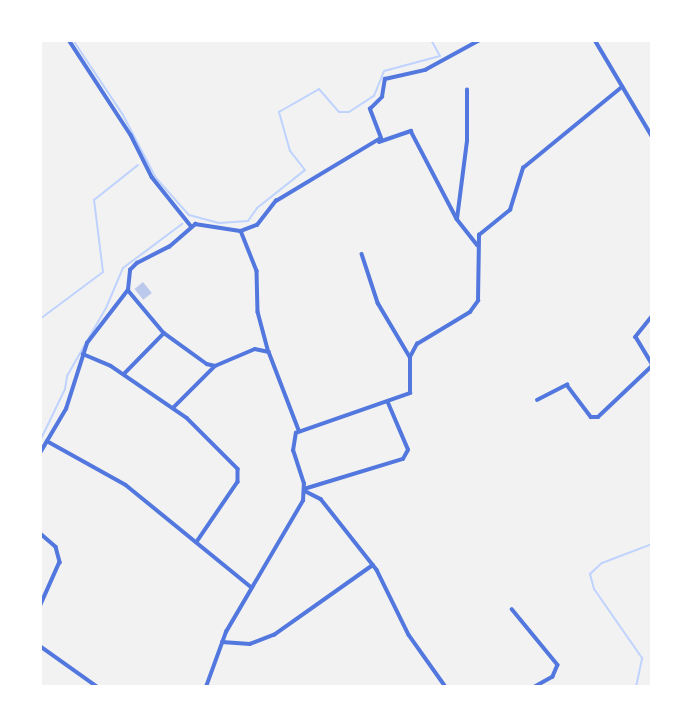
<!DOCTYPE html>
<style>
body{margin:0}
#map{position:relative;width:692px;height:727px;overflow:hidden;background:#f2f2f2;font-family:Figtree,sans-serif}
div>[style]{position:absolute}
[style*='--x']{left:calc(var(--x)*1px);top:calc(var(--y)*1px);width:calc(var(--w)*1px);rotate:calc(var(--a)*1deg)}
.stream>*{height:2px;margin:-1px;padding:0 1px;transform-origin:1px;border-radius:1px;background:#bfd3fe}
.building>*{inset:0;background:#bdc9ec;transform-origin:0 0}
.minor>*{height:3.5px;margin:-1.75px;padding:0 1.75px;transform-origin:1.75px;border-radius:1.75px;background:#5277de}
span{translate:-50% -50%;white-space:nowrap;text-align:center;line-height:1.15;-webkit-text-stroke:5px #fff;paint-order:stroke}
.frame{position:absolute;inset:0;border:42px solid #fff;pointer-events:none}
</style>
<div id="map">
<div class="stream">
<div style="--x:73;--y:40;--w:90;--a:56.3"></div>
<div style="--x:123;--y:115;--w:71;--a:62.4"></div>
<div style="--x:156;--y:178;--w:50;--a:48.3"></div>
<div style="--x:189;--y:215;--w:31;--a:15"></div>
<div style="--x:219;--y:223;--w:29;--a:-4"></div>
<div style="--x:248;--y:221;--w:16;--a:-55"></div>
<div style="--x:257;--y:208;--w:61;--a:-38.4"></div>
<div style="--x:305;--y:170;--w:24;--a:-128"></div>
<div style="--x:290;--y:151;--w:41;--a:-105.8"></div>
<div style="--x:279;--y:112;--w:46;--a:-29.9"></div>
<div style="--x:319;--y:89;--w:30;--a:49"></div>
<div style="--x:339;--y:112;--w:10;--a:0"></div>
<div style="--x:349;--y:112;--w:30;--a:-33"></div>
<div style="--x:374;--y:96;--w:27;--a:-68"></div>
<div style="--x:384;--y:71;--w:58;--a:-15"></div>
<div style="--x:440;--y:56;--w:18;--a:-119"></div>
<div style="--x:40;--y:319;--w:79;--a:-36.7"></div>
<div style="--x:103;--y:272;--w:73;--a:-97.1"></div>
<div style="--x:94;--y:200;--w:56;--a:-38.5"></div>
<div style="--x:40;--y:441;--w:58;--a:-64.3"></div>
<div style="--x:65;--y:389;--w:13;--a:-81"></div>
<div style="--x:67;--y:376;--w:78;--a:-60.2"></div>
<div style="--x:106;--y:308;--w:43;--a:-67"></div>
<div style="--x:123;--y:268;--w:74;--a:-36.7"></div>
<div style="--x:636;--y:687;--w:30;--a:-78"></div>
<div style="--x:642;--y:658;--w:84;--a:-124.8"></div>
<div style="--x:594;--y:589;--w:16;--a:-105"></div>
<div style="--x:590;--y:574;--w:16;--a:-43"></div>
<div style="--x:602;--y:563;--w:53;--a:-20.8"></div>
</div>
<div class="building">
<div style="left:143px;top:282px;width:14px;height:11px;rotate:51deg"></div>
</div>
<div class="minor">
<div style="--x:69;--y:40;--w:113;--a:56.9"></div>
<div style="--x:131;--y:135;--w:47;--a:63.4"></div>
<div style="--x:152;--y:177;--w:63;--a:51.5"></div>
<div style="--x:595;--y:40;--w:112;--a:59.3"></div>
<div style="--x:379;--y:142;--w:34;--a:-19"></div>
<div style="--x:411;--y:131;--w:99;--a:62.4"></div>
<div style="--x:457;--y:219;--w:33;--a:52"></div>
<div style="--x:457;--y:219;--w:79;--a:-82.7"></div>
<div style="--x:467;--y:141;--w:51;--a:-90"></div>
<div style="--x:241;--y:231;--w:43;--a:68.2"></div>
<div style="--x:257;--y:271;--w:41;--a:88.6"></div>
<div style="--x:258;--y:312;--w:39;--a:75"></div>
<div style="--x:362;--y:254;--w:52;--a:71.9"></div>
<div style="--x:378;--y:303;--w:63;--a:59.3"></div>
<div style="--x:128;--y:290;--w:56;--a:50.1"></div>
<div style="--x:164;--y:333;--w:53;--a:35.8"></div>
<div style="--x:207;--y:364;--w:8;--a:14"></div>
<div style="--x:215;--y:366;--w:43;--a:-23"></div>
<div style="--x:255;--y:349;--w:14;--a:12"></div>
<div style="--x:269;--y:352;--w:84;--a:69"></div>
<div style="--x:652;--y:317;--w:26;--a:129"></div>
<div style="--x:636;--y:337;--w:31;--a:59"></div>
<div style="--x:83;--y:354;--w:30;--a:23"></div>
<div style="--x:111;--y:366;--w:92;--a:34.4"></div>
<div style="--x:187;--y:418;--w:72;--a:45"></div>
<div style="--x:238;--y:469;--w:13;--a:90"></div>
<div style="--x:238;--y:482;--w:73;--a:124.3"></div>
<div style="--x:124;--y:374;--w:57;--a:-45.7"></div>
<div style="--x:537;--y:400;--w:34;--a:-27"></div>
<div style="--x:567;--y:385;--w:40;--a:53"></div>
<div style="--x:591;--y:417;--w:7;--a:0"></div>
<div style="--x:598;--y:417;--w:74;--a:-43.4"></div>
<div style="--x:173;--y:408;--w:59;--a:-45"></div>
<div style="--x:47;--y:441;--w:90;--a:29.1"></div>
<div style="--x:126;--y:485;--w:161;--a:39.2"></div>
<div style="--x:40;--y:453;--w:51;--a:-59.4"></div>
<div style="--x:66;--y:409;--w:69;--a:-72.3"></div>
<div style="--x:87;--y:343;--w:67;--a:-52.3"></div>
<div style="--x:128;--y:290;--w:20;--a:-84"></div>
<div style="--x:130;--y:270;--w:10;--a:-45"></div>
<div style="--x:137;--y:263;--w:36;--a:-27"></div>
<div style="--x:169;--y:247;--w:35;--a:-41"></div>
<div style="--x:195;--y:224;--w:47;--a:8.7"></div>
<div style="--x:241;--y:231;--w:17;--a:-21"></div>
<div style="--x:257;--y:225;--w:31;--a:-52"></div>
<div style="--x:276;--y:201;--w:122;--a:-31"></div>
<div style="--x:381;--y:138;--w:31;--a:-111"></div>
<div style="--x:370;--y:109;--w:17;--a:-45"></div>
<div style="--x:382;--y:97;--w:18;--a:-81"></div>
<div style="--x:385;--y:79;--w:41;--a:-12.7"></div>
<div style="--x:425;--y:70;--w:63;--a:-28.6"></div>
<div style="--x:304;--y:489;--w:103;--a:-16.9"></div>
<div style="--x:403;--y:459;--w:10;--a:-61"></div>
<div style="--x:408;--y:450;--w:51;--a:-113.1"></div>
<div style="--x:305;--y:491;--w:18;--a:27"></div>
<div style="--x:321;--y:499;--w:90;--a:51.7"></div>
<div style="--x:377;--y:570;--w:72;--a:63.8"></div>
<div style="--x:409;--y:635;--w:64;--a:54.6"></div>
<div style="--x:40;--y:533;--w:21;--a:41"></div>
<div style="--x:56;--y:547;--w:16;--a:75"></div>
<div style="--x:60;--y:562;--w:49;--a:114"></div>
<div style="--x:512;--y:609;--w:72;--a:50.6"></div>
<div style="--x:558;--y:665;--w:13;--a:113"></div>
<div style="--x:553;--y:677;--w:21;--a:151"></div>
<div style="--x:222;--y:642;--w:28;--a:4"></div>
<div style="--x:250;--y:644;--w:26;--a:-21"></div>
<div style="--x:274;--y:635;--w:121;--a:-35.3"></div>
<div style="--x:40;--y:646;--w:71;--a:35.3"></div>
<div style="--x:206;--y:687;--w:59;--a:-70"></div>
<div style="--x:226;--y:632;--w:152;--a:-59.6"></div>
<div style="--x:303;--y:501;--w:17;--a:-87"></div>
<div style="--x:304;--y:484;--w:35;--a:-108"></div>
<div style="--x:293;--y:451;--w:18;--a:-81"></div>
<div style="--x:296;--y:433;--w:121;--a:-19.3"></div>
<div style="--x:410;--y:393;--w:36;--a:-90"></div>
<div style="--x:410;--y:357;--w:15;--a:-62"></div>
<div style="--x:417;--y:344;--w:62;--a:-31.1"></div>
<div style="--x:470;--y:312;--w:14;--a:-54"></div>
<div style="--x:478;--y:301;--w:66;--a:-89.1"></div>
<div style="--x:479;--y:235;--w:40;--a:-39"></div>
<div style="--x:510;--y:210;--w:44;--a:-72.8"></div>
<div style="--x:523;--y:168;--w:128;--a:-39.3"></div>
</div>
<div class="frame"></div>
</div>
